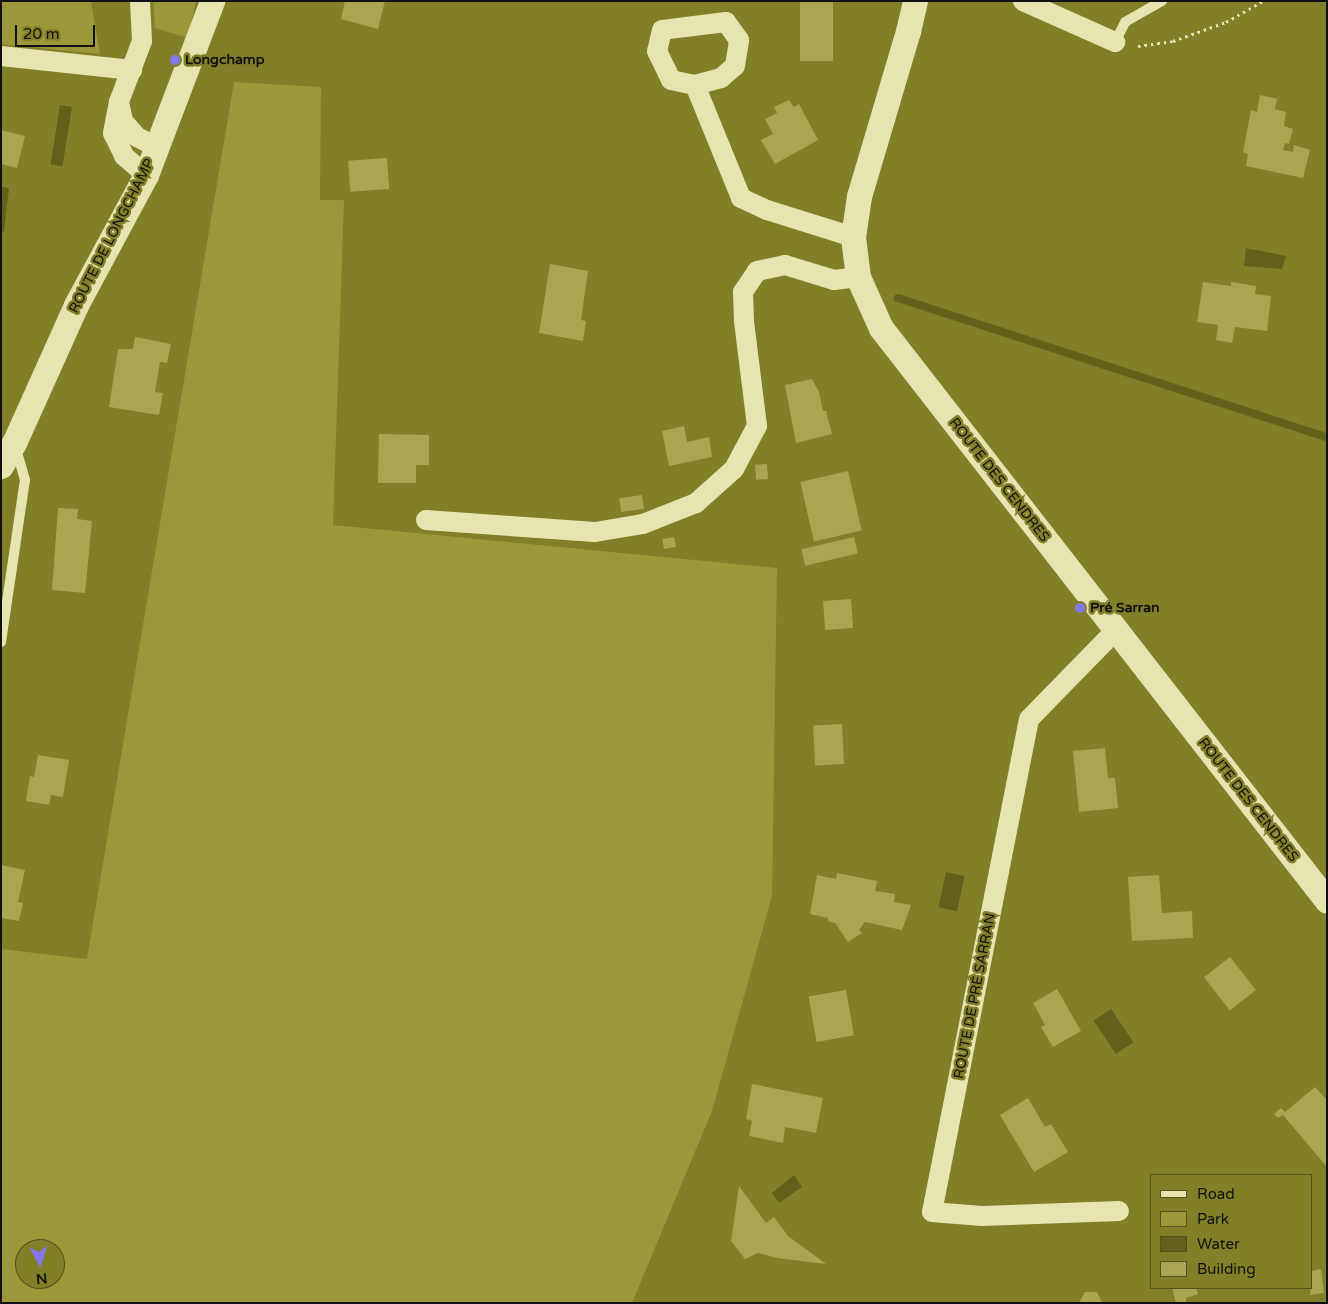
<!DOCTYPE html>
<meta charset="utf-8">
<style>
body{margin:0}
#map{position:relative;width:1328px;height:1304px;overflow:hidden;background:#817f28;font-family:"Varela Round",sans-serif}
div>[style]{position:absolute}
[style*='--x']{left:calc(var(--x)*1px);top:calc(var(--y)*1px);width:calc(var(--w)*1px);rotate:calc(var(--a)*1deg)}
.green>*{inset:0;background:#9c9839}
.water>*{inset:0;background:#62611c;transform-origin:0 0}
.stream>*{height:8px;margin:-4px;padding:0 4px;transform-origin:4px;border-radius:4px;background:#62611c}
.building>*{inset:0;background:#a9a651;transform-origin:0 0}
.path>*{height:3px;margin-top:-1.5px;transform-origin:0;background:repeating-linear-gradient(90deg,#e6e4b0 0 2.5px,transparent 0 6.5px)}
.service>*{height:10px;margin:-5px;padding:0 5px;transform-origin:5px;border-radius:5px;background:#e6e4b0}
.minor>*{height:20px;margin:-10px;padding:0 10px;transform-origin:10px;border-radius:10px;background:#e6e4b0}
.tertiary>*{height:25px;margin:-12.5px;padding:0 12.5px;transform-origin:12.5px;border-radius:12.5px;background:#e6e4b0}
.dots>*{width:14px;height:14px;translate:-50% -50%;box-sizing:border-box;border:2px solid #817f28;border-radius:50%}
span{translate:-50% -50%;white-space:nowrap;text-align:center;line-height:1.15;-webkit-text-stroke:5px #817f28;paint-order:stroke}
.poi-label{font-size:14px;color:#111;font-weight:700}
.left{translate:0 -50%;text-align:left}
.street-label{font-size:14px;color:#111}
.frame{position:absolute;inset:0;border:2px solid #111;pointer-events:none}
.legend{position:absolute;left:1150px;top:1174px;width:162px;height:115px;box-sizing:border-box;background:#817f28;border:1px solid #54531f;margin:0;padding:6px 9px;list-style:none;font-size:15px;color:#111}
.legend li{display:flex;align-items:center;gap:10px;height:25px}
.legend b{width:25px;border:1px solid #54531f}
.north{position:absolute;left:15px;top:1239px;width:50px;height:50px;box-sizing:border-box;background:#817f28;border:1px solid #54531f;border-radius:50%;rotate:174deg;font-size:14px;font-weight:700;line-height:20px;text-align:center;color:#111}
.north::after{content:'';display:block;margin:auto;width:18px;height:22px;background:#8576ee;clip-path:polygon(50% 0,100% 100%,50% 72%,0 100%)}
.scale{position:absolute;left:15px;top:25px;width:80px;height:22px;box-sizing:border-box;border:2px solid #111;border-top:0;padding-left:6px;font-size:15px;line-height:18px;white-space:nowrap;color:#111;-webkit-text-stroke:4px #817f28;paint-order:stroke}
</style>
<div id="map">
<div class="green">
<div style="clip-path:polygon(1px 1px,91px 1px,100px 54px,1px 44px)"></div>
<div style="clip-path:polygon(153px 1px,196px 1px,188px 38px,155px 28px)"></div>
<div style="clip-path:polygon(evenodd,234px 82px,321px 87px,320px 200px,344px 200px,333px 525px,777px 568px,772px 896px,712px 1111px,632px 1303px,1px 1303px,1px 949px,87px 959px,234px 82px,25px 1249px,55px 1249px,55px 1279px,25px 1279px,25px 1249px)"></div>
</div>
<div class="water">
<div style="left:60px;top:105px;width:12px;height:60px;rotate:9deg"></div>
<div style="clip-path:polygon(1px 187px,9px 188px,4px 232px,1px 231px)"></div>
<div style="clip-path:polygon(1246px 248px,1286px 256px,1282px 269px,1244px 266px)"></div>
<div style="left:946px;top:872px;width:19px;height:36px;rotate:12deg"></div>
<div style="left:1111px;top:1009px;width:40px;height:21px;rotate:56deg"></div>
<div style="clip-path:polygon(794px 1175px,802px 1187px,779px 1203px,772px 1193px)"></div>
</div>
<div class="stream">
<div style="--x:898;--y:298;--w:451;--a:18"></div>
</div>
<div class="building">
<div style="clip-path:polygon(345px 1px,385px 1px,378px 29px,341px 19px)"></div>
<div style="left:800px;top:1px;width:33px;height:60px"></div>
<div style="clip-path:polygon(1260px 95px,1277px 99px,1275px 109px,1286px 112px,1284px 126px,1293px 129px,1289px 144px,1285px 143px,1283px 150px,1293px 152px,1294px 145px,1310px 150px,1303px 178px,1246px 166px,1248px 154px,1243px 152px,1251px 110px,1257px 112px)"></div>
<div style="clip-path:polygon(789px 100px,794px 107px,799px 104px,818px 140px,775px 164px,761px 140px,773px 134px,765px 119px,777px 113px,774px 107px)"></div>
<div style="clip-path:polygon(1px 130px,25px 136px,17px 168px,1px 164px)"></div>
<div style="left:387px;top:158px;width:31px;height:39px;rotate:86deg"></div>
<div style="clip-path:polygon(550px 264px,588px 271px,581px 320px,586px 321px,583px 341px,539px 333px)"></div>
<div style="clip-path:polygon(1203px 282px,1231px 286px,1231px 282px,1256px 286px,1255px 294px,1271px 296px,1267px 331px,1235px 327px,1232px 343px,1216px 340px,1218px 325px,1197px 322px)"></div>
<div style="clip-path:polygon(135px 337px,171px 344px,167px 363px,160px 362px,155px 392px,163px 393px,159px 415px,109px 407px,118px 349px,133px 349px)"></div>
<div style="clip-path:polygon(812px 379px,819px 392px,823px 411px,826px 411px,832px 434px,796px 443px,785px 385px)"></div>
<div style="clip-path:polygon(684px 426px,687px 442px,709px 437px,712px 457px,669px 466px,662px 431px)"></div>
<div style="clip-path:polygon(379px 434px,429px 435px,429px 465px,416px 465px,416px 483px,378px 483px)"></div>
<div style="left:767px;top:464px;width:15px;height:12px;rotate:86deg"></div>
<div style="left:848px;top:471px;width:61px;height:49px;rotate:77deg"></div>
<div style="left:642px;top:495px;width:14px;height:23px;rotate:82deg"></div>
<div style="clip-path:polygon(58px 508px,78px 509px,77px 519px,92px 521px,85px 593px,52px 590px)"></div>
<div style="left:674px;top:537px;width:10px;height:12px;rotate:79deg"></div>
<div style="left:854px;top:537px;width:17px;height:54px;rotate:77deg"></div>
<div style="left:851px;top:599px;width:29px;height:28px;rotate:86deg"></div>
<div style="left:842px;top:724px;width:40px;height:29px;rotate:87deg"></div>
<div style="clip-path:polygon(1105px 748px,1108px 778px,1115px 778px,1118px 808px,1079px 812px,1073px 751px)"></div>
<div style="clip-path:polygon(38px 755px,69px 760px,63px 797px,51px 795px,49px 805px,26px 801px,30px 776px,34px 777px)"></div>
<div style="clip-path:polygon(1px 865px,25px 870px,18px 902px,23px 903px,19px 921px,1px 918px)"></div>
<div style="clip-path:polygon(837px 873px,877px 881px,875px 891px,895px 894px,894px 902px,911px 905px,902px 930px,865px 922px,859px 930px,862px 933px,848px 942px,835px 923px,828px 921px,828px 918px,810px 914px,817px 875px,836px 879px)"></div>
<div style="clip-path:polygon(1159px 875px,1162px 913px,1192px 911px,1193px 938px,1132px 941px,1128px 877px)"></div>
<div style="left:1230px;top:957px;width:42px;height:33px;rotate:52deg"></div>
<div style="clip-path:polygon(1057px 989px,1081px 1031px,1053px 1047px,1041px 1027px,1045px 1025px,1033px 1003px)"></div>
<div style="left:846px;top:990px;width:46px;height:38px;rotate:80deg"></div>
<div style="clip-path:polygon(752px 1084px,823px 1098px,816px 1133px,785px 1127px,783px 1143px,749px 1136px,752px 1121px,746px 1119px)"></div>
<div style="clip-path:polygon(1315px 1087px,1327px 1100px,1327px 1167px,1283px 1115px,1278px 1118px,1274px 1114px,1281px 1108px,1285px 1112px)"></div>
<div style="clip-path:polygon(1028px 1098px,1045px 1127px,1051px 1124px,1068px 1152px,1034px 1172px,1000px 1115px)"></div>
<div style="clip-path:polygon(739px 1186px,766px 1223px,774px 1217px,788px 1236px,826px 1264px,777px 1258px,758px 1253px,745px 1259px,731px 1241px)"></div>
<div style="clip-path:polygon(1321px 1269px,1324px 1293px,1310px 1295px,1312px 1271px)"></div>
<div style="clip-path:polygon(1172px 1288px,1196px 1288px,1198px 1294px,1186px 1298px,1186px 1303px,1176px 1303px)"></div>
<div style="clip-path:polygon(1085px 1292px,1097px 1292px,1102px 1303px,1079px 1303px)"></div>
</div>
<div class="path">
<div style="--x:1138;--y:46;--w:35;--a:-8"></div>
<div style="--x:1173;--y:41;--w:56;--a:-19.7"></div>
<div style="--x:1226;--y:22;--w:43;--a:-29.6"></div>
</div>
<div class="service">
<div style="--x:1115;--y:42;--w:22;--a:-63"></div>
<div style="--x:1125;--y:22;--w:43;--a:-29.6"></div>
<div style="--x:1;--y:642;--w:164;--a:-81.6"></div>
<div style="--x:25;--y:480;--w:35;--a:-106"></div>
</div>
<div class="minor">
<div style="--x:140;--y:1;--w:40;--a:87.1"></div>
<div style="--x:142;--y:41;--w:65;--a:110.7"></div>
<div style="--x:119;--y:102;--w:32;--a:101"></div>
<div style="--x:113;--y:133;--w:25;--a:64"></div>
<div style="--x:124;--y:156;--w:29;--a:41"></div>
<div style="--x:1023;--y:1;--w:101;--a:24"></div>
<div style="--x:1;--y:56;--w:132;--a:6.1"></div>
<div style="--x:695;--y:85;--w:27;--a:-15"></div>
<div style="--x:721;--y:78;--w:18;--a:-41"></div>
<div style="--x:735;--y:66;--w:26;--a:-81"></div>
<div style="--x:739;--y:40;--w:22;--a:-126"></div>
<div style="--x:726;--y:22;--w:64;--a:172.9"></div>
<div style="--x:662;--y:30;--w:22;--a:103"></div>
<div style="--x:657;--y:51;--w:32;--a:64"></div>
<div style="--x:671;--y:80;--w:25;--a:12"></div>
<div style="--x:695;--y:85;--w:122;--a:67.8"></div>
<div style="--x:741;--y:198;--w:29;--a:25"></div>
<div style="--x:767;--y:210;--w:90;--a:17.4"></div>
<div style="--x:119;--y:102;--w:19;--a:78"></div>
<div style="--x:123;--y:121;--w:21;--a:49"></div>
<div style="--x:137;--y:137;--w:22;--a:27"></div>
<div style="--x:426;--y:520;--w:169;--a:4.1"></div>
<div style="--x:595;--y:532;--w:49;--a:-9.5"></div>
<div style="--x:643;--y:524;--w:57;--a:-21.6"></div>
<div style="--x:696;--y:503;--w:51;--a:-41.8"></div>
<div style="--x:734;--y:469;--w:49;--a:-61.9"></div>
<div style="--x:757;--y:426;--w:106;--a:-97.1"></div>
<div style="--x:744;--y:321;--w:29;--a:-92"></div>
<div style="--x:743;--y:292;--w:25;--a:-56"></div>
<div style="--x:757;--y:271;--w:29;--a:-12"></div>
<div style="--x:785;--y:265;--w:51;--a:17"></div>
<div style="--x:834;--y:280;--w:24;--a:-7"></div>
<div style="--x:1116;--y:630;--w:124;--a:134.3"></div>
<div style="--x:1029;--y:719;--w:502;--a:101.13"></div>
<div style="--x:932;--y:1212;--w:50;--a:4.6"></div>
<div style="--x:982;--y:1216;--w:137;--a:-2.1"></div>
</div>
<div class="tertiary">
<div style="--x:915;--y:1;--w:31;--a:103"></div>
<div style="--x:908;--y:31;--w:172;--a:106.5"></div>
<div style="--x:859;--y:196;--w:41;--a:98.3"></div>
<div style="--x:853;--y:237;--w:40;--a:82.9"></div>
<div style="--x:858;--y:277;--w:56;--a:65.7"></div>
<div style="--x:881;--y:328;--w:726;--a:52.1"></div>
<div style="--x:1;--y:466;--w:26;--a:-61"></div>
<div style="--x:14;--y:443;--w:151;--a:-65.8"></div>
<div style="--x:76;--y:305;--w:148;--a:-61.7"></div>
<div style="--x:146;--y:175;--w:186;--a:-69.2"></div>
</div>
<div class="dots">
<div style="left:175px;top:60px;background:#8576ee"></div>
<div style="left:1080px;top:608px;background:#8576ee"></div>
</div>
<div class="poi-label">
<span class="left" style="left:185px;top:60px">Longchamp</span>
<span class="left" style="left:1090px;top:608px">Pré Sarran</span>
</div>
<div class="street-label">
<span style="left:112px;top:236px;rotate:-63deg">ROUTE DE LONGCHAMP</span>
<span style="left:999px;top:480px;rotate:52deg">ROUTE DES CENDRES</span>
<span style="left:1248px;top:800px;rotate:52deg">ROUTE DES CENDRES</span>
<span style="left:975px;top:996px;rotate:-79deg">ROUTE DE PRÉ SARRAN</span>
</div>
<div class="frame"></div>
<ul class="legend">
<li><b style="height:6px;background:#e6e4b0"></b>Road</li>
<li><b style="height:14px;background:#9c9839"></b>Park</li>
<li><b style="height:14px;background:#62611c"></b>Water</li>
<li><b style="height:14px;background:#a9a651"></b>Building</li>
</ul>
<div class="north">N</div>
<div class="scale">20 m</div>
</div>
